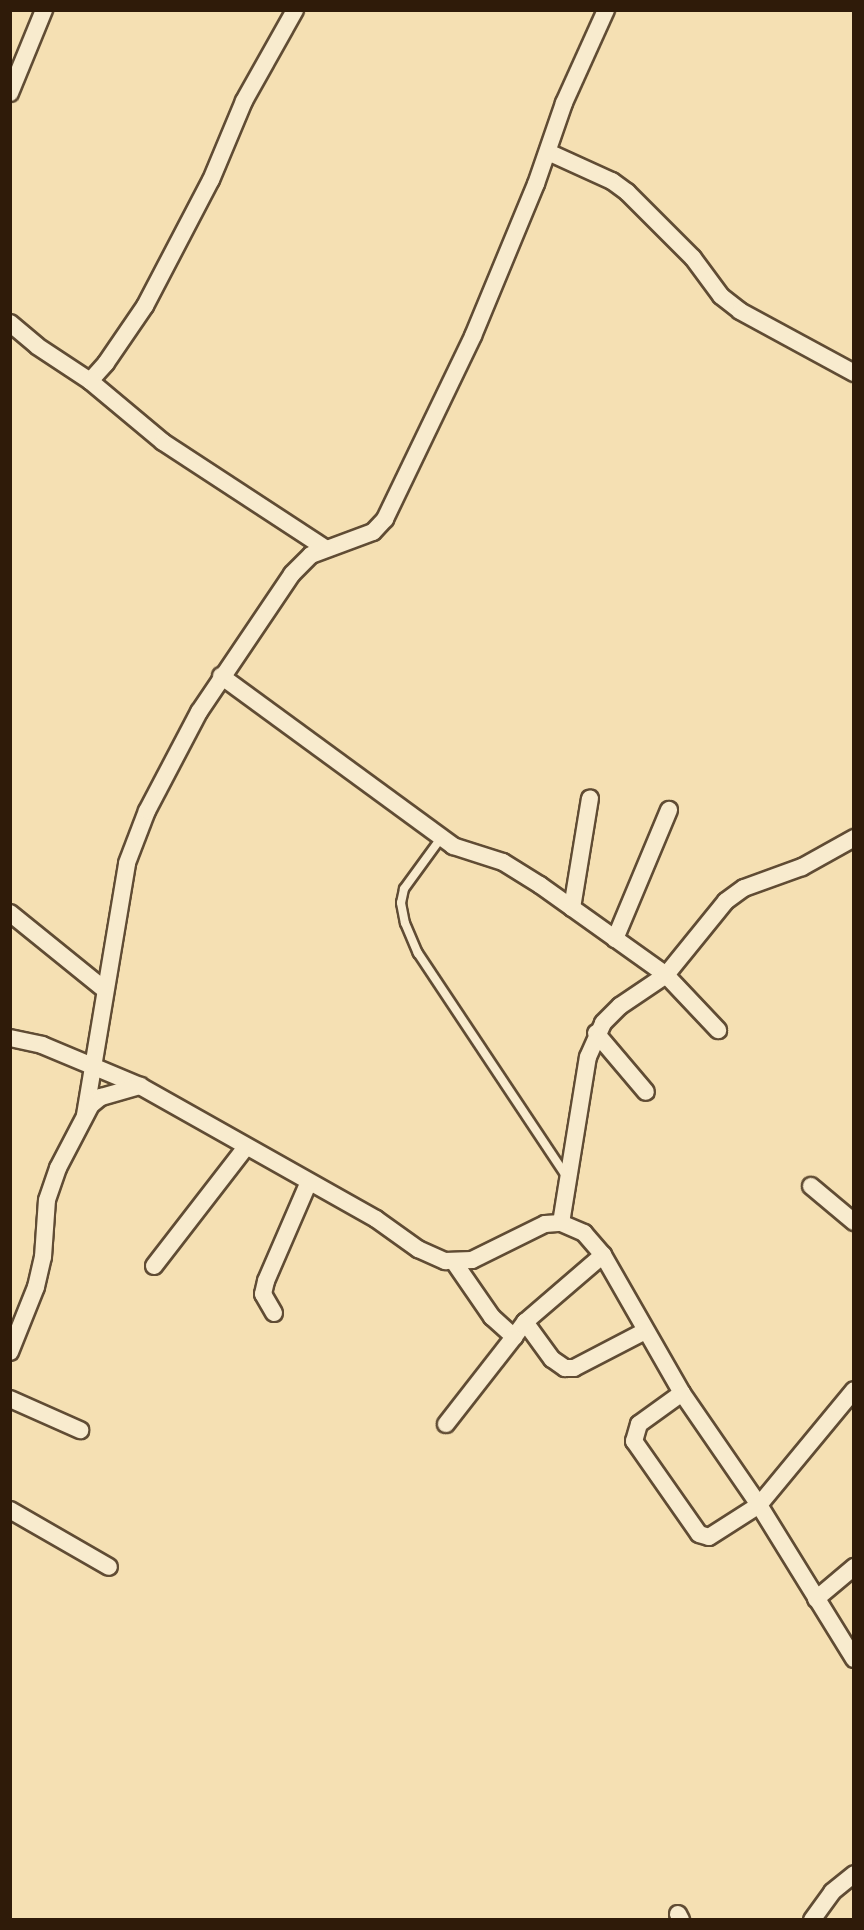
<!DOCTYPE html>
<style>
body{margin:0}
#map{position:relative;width:864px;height:1930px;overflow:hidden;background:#f5e0b3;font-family:"IM FELL French Canon",serif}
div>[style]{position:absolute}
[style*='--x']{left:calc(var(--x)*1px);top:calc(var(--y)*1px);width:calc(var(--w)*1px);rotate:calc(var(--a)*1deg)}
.roads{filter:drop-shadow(2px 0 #604c34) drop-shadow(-2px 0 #604c34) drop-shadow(0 2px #604c34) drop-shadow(0 -2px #604c34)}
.service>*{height:8px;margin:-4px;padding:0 4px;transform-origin:4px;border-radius:4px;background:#f8ebce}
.minor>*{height:16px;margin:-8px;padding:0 8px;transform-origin:8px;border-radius:8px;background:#f8ebce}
span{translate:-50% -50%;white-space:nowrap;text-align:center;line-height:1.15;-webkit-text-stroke:4.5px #f8ebce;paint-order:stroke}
.frame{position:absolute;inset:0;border:12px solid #2f1b09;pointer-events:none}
</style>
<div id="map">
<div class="roads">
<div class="service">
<div style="--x:441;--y:838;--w:63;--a:126"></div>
<div style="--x:404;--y:889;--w:14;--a:102"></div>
<div style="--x:401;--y:903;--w:20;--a:79"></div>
<div style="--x:405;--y:923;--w:33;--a:67"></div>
<div style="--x:418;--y:953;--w:271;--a:56.4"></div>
</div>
<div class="minor">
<div style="--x:10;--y:93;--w:90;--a:-67.7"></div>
<div style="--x:548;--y:152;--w:70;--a:24.4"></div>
<div style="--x:612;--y:181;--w:19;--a:36"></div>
<div style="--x:627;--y:192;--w:93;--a:45"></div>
<div style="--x:693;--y:258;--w:47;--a:53.6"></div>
<div style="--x:721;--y:296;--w:24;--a:38"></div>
<div style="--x:740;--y:311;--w:130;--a:28.5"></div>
<div style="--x:10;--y:323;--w:35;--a:40"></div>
<div style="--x:37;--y:346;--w:64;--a:33.4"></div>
<div style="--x:90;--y:381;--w:24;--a:-48"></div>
<div style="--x:106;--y:363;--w:69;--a:-55.6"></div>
<div style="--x:145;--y:306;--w:142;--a:-62.4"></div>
<div style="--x:211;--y:180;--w:86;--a:-67.3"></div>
<div style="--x:244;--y:101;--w:104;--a:-60.7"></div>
<div style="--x:90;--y:381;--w:95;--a:39.9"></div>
<div style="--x:163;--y:442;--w:194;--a:33.2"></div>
<div style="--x:221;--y:676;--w:288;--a:36.2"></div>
<div style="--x:453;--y:846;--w:52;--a:17.7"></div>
<div style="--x:503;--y:862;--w:44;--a:31.9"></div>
<div style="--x:540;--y:885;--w:155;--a:35.5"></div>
<div style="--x:666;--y:975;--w:76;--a:46.6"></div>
<div style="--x:572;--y:908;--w:111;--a:-80.7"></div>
<div style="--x:10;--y:913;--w:122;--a:39"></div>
<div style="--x:615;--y:939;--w:140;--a:-67.3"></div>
<div style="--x:596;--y:1033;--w:77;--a:49.7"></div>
<div style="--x:10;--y:1038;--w:33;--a:12"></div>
<div style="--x:42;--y:1045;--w:106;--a:22.7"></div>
<div style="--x:140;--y:1086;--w:271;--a:29.4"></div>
<div style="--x:376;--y:1219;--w:52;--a:35.5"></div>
<div style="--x:418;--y:1249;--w:30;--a:24"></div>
<div style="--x:445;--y:1261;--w:27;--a:-2"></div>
<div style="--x:472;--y:1260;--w:81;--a:-26.3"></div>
<div style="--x:545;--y:1224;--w:16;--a:-4"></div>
<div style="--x:561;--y:1223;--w:25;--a:23"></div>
<div style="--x:584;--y:1233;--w:29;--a:49"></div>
<div style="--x:603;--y:1255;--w:159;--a:60.2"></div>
<div style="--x:682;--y:1393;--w:136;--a:55.5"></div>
<div style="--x:759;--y:1505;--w:181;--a:58.3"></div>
<div style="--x:85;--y:1115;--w:255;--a:-80.5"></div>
<div style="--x:127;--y:863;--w:56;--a:-69"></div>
<div style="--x:147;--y:811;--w:112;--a:-62.3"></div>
<div style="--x:199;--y:712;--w:166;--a:-56"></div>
<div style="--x:292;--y:574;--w:27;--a:-45"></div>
<div style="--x:311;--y:555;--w:66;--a:-20.4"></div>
<div style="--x:373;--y:532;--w:18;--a:-47"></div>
<div style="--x:385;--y:519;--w:203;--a:-64.3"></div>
<div style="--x:473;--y:336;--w:165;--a:-67.5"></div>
<div style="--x:536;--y:184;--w:86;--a:-70.9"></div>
<div style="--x:564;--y:103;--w:102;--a:-65.7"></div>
<div style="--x:811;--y:1186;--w:56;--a:39.9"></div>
<div style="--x:561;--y:1223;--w:168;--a:-80.8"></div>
<div style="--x:588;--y:1057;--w:37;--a:-66"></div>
<div style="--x:603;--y:1023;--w:24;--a:-45"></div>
<div style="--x:620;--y:1006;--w:55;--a:-34"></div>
<div style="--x:666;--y:975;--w:95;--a:-51"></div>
<div style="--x:726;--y:901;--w:22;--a:-36"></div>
<div style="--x:744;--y:888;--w:62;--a:-19.9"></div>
<div style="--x:802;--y:867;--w:60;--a:-29.1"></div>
<div style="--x:454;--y:1262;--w:67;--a:55.4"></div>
<div style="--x:492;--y:1317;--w:30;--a:42"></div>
<div style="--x:514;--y:1337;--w:19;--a:-54"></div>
<div style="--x:525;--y:1322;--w:103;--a:-40.7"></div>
<div style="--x:154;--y:1266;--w:150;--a:-52.3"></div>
<div style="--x:274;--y:1313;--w:22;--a:-120"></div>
<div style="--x:263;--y:1294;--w:13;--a:-77"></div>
<div style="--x:266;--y:1281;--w:106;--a:-66.6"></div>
<div style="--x:525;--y:1322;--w:46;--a:53.9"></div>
<div style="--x:552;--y:1359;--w:16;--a:35"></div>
<div style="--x:565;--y:1368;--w:9;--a:0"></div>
<div style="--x:574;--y:1368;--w:80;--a:-27.5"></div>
<div style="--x:10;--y:1352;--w:70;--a:-68.2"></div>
<div style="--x:36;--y:1287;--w:31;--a:-77"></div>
<div style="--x:43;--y:1257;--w:57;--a:-86"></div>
<div style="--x:47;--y:1200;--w:34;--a:-71"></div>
<div style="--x:58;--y:1168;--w:71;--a:-62.4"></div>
<div style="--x:91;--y:1105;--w:13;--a:-39"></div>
<div style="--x:101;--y:1097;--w:41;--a:-15.8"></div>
<div style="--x:682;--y:1393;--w:53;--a:144.2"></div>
<div style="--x:639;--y:1424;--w:18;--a:106"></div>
<div style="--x:634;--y:1441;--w:113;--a:55"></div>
<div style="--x:699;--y:1534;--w:10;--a:17"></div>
<div style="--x:709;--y:1537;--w:59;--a:-32.6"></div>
<div style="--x:759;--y:1505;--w:149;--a:-50.4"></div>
<div style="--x:10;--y:1399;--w:77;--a:23.9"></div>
<div style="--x:446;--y:1424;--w:110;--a:-52"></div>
<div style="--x:10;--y:1510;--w:114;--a:29.9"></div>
<div style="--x:816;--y:1599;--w:50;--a:-40.1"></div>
<div style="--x:678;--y:1914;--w:7;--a:63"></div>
<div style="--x:812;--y:1920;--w:34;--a:-54"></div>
<div style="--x:832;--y:1892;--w:28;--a:-39"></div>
</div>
</div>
<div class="frame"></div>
</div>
